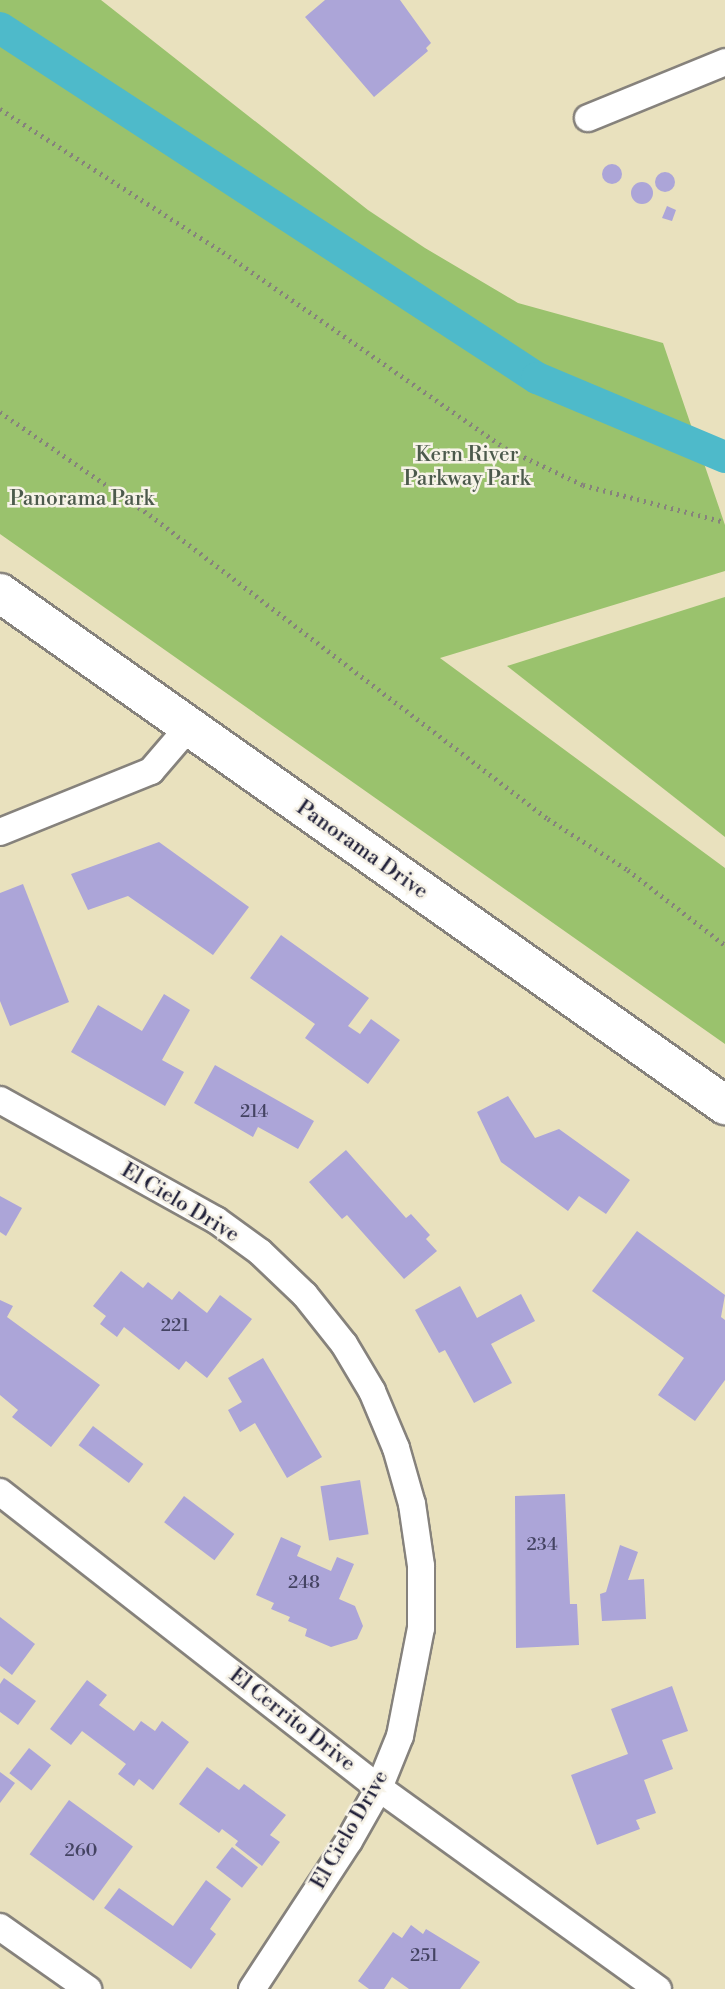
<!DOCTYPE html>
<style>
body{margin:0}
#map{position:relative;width:725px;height:1989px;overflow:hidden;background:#e9e1be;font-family:"Libre Bodoni",serif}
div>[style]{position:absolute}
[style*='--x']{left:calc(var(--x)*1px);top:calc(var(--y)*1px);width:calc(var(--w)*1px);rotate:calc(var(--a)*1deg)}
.green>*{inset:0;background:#9ac26d}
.canal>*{height:32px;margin:-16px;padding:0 16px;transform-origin:16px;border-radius:16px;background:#4ebaca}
.building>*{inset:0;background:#aca5d8;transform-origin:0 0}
.round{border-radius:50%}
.path>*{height:4.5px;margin-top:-2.25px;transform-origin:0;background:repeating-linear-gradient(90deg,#86827c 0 2px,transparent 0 7px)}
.roads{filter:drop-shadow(2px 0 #86827c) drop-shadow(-2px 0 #86827c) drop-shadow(0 2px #86827c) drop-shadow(0 -2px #86827c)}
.street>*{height:26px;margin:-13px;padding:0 13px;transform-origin:13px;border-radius:13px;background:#fff}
.primary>*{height:38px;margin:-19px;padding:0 19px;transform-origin:19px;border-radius:19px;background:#fff}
span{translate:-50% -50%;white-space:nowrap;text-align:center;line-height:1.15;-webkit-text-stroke:5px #f7f3e8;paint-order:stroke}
.number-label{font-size:18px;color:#444362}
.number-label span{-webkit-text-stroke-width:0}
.park-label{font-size:21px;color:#4c5a4c}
.street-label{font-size:21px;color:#22223b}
</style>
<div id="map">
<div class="green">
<div style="clip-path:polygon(0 0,101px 0,368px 210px,425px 248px,518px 303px,663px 343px,725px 525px,725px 571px,440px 658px,725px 868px,725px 1044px,0 534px)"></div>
<div style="clip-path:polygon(725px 597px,725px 837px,507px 666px)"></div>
</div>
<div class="canal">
<div style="--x:0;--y:28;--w:641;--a:33.1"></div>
<div style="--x:537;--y:378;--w:204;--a:22.8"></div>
</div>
<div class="building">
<div style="clip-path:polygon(325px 0,400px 0,431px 43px,426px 48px,428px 51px,374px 97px,305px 17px)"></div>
<div class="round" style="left:602px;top:164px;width:20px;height:20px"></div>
<div class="round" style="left:655px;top:172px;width:20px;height:20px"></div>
<div class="round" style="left:631px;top:182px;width:22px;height:22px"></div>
<div style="clip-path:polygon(667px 206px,676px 210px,672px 221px,662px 218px)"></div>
<div style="clip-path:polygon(159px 842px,249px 907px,213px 955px,128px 896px,88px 910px,71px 874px)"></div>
<div style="clip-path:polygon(23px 884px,69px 1002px,10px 1026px,0 1001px,0 893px)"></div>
<div style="clip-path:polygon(281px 935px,369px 998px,348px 1026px,360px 1034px,371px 1019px,400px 1040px,368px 1084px,305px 1038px,315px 1024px,250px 978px)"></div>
<div style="clip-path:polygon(164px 994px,190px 1010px,162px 1060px,184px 1072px,165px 1106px,71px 1052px,98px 1005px,142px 1031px)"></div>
<div style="clip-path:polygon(215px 1065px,314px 1121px,298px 1149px,258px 1127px,253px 1137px,194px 1103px)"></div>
<div style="clip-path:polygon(508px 1096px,535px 1138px,559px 1129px,630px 1180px,606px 1214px,579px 1196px,568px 1211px,501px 1162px,477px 1112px)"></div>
<div style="clip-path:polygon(346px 1150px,406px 1218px,411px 1214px,430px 1235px,426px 1239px,437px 1251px,404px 1279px,347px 1215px,342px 1219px,309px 1182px)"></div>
<div style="clip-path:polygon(0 1196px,22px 1208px,6px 1236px,0 1232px)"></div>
<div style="clip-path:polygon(637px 1231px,725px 1295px,721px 1317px,725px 1320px,725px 1380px,695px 1421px,658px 1395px,684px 1358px,592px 1291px)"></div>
<div style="clip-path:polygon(121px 1271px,143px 1288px,148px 1282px,172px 1300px,179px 1291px,207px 1313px,220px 1295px,252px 1319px,207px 1378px,186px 1361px,179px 1370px,124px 1327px,117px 1337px,100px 1324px,106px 1316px,93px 1306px)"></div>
<div style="clip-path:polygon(460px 1286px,477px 1318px,521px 1294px,535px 1321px,491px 1344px,512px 1383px,474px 1403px,445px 1350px,439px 1353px,415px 1310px)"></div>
<div style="clip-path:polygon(0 1300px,13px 1306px,7px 1317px,100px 1385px,51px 1447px,12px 1417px,18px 1410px,0 1395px)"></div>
<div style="clip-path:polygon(263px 1358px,322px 1457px,287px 1478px,255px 1423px,240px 1432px,228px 1410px,242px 1402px,228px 1378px)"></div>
<div style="left:93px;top:1426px;width:63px;height:24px;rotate:37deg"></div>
<div style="left:360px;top:1480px;width:55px;height:40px;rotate:81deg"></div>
<div style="clip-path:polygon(565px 1494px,570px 1604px,577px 1604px,579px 1645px,516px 1648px,515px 1496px)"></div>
<div style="left:184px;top:1496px;width:63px;height:33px;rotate:37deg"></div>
<div style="clip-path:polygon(281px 1537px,301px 1546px,297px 1556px,331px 1571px,337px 1557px,354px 1564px,339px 1599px,355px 1606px,363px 1626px,357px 1639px,331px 1647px,305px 1636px,307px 1629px,288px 1621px,290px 1617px,271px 1609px,274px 1603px,256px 1595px)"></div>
<div style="clip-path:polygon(620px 1545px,638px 1552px,628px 1580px,644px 1579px,646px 1619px,602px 1621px,600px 1594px,606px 1592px)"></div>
<div style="clip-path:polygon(0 1617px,35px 1644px,12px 1675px,0 1666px)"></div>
<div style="clip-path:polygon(4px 1678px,36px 1701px,18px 1725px,0 1712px,0 1684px)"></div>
<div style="clip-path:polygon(87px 1680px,107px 1695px,99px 1705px,134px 1731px,141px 1721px,155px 1731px,162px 1721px,189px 1742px,153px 1790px,139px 1779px,134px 1786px,118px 1774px,126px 1764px,82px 1731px,71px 1745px,50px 1729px)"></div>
<div style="clip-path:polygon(672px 1686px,688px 1731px,662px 1740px,673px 1769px,644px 1780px,656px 1813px,636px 1820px,640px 1829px,597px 1845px,571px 1775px,628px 1754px,611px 1709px)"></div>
<div style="left:29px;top:1748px;width:28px;height:32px;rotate:38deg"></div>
<div style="clip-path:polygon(207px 1767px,239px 1790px,244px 1784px,286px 1815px,270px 1835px,280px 1842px,262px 1866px,235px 1845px,238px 1841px,222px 1829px,219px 1833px,179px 1804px)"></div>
<div style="clip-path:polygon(0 1772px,15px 1783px,0 1803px)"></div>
<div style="left:69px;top:1800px;width:79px;height:67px;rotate:36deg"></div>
<div style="left:232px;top:1847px;width:33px;height:26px;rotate:38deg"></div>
<div style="clip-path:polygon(206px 1880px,231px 1899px,210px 1929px,216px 1934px,191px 1969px,104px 1908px,119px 1888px,173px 1926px)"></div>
<div style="clip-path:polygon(411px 1925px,423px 1934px,426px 1929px,480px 1962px,460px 1989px,409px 1989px,392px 1977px,384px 1989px,369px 1989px,358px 1981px,393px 1932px,402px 1938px)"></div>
</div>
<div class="path">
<div style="--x:0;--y:109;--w:265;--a:32.7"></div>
<div style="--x:223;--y:252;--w:343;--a:34.8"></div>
<div style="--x:505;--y:448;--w:86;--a:25.4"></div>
<div style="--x:583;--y:485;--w:147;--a:14.6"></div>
<div style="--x:0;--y:412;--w:182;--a:34.5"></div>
<div style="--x:150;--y:515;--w:501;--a:37.37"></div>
<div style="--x:548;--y:819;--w:95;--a:32.5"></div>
<div style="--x:628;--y:870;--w:123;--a:37.7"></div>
</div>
<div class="roads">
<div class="street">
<div style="--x:588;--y:118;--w:148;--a:-22.2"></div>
<div style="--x:0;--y:832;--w:163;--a:-22"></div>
<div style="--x:151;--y:771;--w:57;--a:-49.3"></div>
<div style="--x:0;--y:1100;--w:247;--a:29.1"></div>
<div style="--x:216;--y:1220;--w:54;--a:36"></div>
<div style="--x:260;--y:1252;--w:62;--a:43.7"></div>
<div style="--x:305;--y:1295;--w:63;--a:51.5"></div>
<div style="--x:344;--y:1344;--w:55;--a:59.2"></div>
<div style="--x:372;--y:1391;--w:62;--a:67.2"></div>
<div style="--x:396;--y:1448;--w:58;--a:74.1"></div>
<div style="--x:412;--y:1504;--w:63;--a:81.7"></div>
<div style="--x:421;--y:1566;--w:62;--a:90"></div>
<div style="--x:421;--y:1628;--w:110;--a:101"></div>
<div style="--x:400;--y:1736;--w:56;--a:112"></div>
<div style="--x:379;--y:1788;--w:61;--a:119.5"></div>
<div style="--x:349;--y:1841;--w:177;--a:123.2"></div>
<div style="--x:0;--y:1492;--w:481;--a:38"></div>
<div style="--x:379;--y:1788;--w:344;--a:35.8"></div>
<div style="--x:0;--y:1927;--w:108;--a:35.2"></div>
</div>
<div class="primary">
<div style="--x:0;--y:593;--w:888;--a:35.23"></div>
</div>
</div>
<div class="number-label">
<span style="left:254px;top:1112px">214</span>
<span style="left:175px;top:1326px">221</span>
<span style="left:542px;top:1545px">234</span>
<span style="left:304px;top:1583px">248</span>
<span style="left:81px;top:1851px">260</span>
<span style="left:424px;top:1956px">251</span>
</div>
<div class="park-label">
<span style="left:467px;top:467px">Kern River<br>Parkway Park</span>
<span style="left:82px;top:499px">Panorama Park</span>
</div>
<div class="street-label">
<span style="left:362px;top:850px;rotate:35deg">Panorama Drive</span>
<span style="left:180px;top:1203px;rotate:31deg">El Cielo Drive</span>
<span style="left:292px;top:1720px;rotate:38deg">El Cerrito Drive</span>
<span style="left:350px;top:1830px;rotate:-60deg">El Cielo Drive</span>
</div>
</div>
